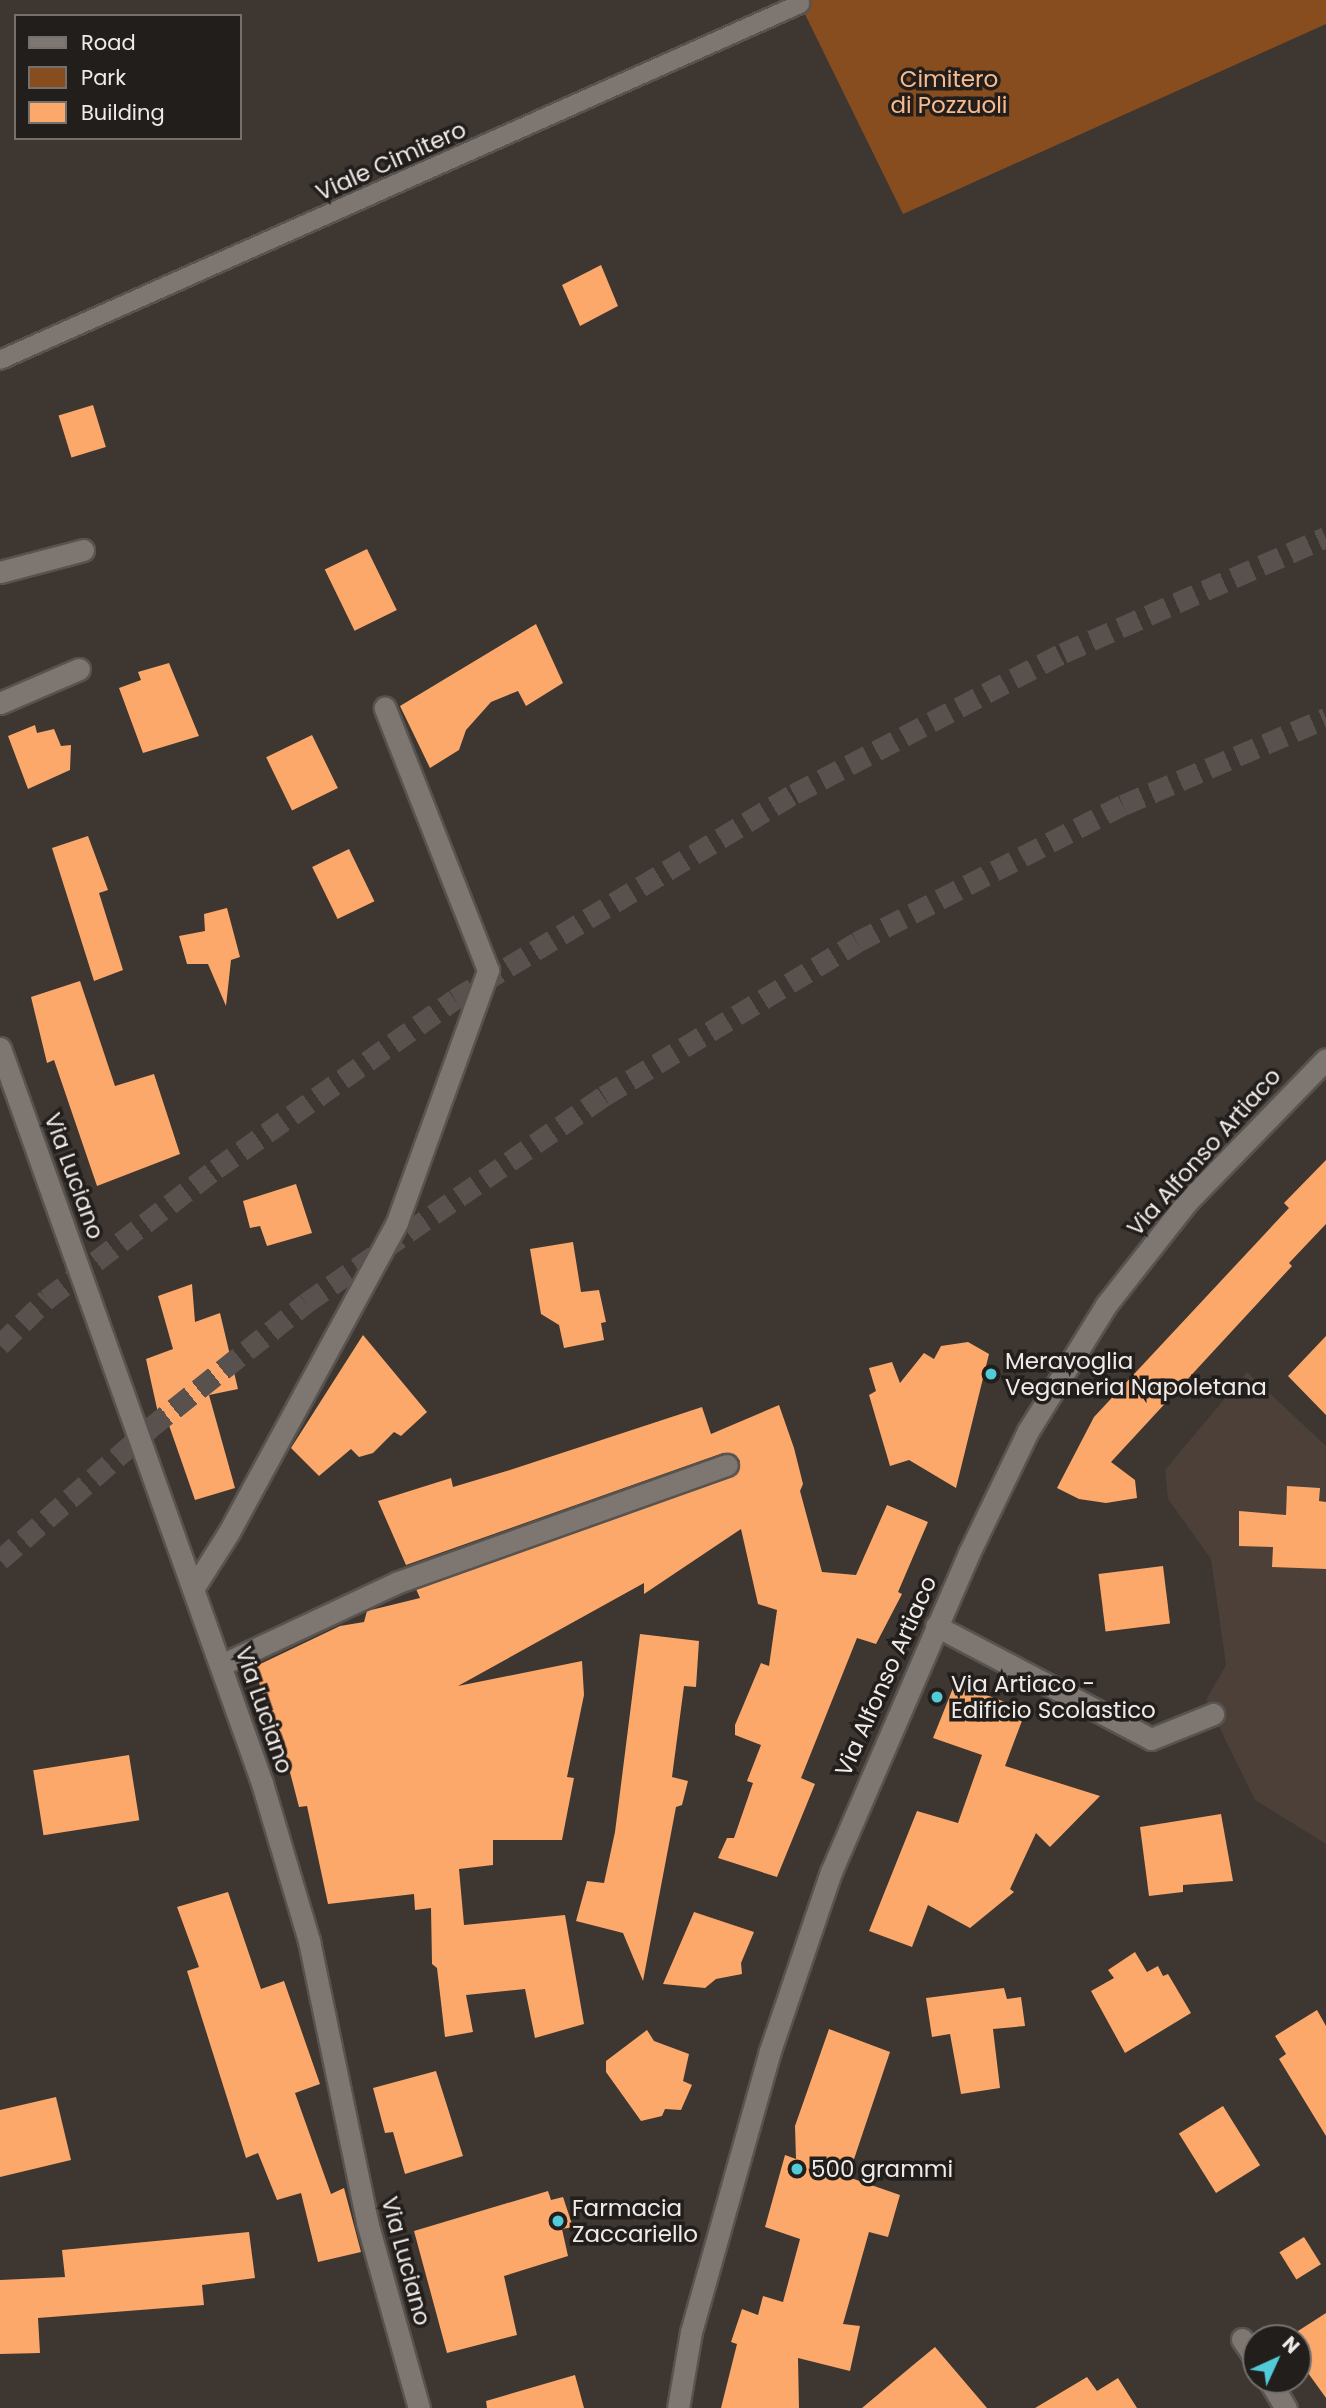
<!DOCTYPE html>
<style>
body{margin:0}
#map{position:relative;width:1326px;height:2408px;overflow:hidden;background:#3d3631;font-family:Poppins,sans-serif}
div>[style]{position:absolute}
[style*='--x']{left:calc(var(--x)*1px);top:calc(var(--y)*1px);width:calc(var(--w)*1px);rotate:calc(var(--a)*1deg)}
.built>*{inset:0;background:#4c4039}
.green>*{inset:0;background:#884d1f}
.building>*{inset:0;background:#fca86a;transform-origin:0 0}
.secondary-tunnel>*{height:21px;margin-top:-10.5px;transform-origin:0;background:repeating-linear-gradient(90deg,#58514d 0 21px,transparent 0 31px)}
.roads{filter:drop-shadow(2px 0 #58534f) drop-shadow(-2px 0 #58534f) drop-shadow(0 2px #58534f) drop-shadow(0 -2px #58534f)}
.lane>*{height:18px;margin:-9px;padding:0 9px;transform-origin:9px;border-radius:9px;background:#7e7671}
.street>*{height:21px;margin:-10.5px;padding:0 10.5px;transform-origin:10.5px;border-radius:10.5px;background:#7e7671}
.secondary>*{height:21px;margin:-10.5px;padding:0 10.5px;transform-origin:10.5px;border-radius:10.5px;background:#7e7671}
.dots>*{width:19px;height:19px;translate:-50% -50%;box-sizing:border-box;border:4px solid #211e1c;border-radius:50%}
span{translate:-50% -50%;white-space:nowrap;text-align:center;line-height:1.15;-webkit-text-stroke:7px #211e1c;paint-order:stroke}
.park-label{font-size:23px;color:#f9ba8e}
.street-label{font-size:23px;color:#f0ebe9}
.poi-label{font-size:23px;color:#f0ebe9}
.left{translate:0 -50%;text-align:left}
.legend{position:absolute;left:14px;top:14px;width:228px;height:126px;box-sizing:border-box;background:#211e1c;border:2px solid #74706e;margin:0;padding:9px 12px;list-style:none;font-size:21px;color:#f0ebe9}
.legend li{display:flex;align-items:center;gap:14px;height:35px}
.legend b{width:35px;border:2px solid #74706e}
.north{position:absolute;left:1242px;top:2324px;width:70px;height:70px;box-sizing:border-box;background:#211e1c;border:2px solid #74706e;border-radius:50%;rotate:45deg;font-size:19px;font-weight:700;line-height:28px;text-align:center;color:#f0ebe9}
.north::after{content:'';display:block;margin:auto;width:24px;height:32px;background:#52cbd9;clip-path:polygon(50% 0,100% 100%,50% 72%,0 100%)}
</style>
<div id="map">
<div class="built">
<div style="clip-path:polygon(1247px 1372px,1326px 1446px,1326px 1844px,1255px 1800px,1206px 1700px,1226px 1665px,1211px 1559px,1168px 1499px,1165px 1470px)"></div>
</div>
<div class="green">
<div style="clip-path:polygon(798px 0,1326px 0,1326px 24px,903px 214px)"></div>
</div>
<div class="building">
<div style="clip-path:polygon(601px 265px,618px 306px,580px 326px,562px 285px)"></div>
<div style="left:93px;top:405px;width:44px;height:36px;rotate:73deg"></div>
<div style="left:367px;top:549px;width:68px;height:47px;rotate:64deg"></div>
<div style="clip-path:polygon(536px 624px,563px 683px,526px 706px,518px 691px,491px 702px,466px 730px,459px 750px,430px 768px,400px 706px)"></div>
<div style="clip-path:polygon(169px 663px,199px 736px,143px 753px,119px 688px,141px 680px,138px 672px)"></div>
<div style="clip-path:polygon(35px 725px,37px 733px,54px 729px,61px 746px,71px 745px,70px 770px,28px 789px,8px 736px)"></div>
<div style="left:312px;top:735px;width:59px;height:51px;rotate:64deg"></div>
<div style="clip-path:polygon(88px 836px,108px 890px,99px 893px,123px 970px,94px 981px,52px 848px)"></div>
<div style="left:349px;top:849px;width:58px;height:41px;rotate:64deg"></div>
<div style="clip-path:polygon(227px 908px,240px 957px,231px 960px,226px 1006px,208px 964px,187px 964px,179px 936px,205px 931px,204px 914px)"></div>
<div style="clip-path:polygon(80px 981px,115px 1086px,154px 1074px,180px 1154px,97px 1186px,54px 1060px,47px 1063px,31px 997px)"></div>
<div style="clip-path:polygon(1326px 1160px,1326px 1224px,1289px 1263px,1292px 1266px,1111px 1462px,1135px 1480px,1137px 1498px,1106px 1503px,1079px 1499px,1057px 1488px,1094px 1417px,1289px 1208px,1284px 1203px)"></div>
<div style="clip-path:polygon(296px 1184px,312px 1233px,267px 1246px,260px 1226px,250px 1228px,243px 1201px)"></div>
<div style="clip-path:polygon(573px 1242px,581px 1292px,599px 1290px,606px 1322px,601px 1323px,604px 1340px,564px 1348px,559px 1325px,541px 1314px,530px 1249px)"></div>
<div style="clip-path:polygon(192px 1284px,195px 1322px,220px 1313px,238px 1389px,209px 1395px,235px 1488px,195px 1500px,164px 1411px,158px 1413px,146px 1359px,173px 1349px,158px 1296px)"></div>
<div style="clip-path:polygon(363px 1335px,427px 1412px,401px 1436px,394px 1432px,373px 1453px,359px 1457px,351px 1449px,319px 1476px,291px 1448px)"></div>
<div style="clip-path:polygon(1326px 1336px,1326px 1415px,1288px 1376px)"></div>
<div style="clip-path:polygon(968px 1342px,989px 1354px,956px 1488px,909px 1460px,890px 1466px,869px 1395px,876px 1391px,869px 1368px,892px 1362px,900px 1383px,924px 1353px,934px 1359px,941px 1346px)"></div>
<div style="clip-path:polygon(779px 1405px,794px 1448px,803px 1484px,800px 1491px,822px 1572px,856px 1575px,887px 1505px,928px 1522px,898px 1592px,902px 1594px,876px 1644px,857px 1638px,801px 1778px,815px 1784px,777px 1877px,718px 1858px,727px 1838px,734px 1838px,753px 1783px,747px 1781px,761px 1745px,735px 1735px,735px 1725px,761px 1663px,769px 1666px,777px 1610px,758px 1604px,741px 1529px,644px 1594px,644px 1583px,458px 1686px,582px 1661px,584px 1695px,567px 1777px,574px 1778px,562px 1840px,493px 1840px,493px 1865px,459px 1869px,464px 1925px,565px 1915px,584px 2024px,535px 2038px,525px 1989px,466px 1995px,473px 2032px,445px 2037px,437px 1968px,432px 1964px,431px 1908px,415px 1910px,414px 1894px,328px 1904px,307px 1806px,299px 1807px,277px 1722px,272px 1723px,254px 1667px,340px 1626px,364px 1622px,367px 1611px,420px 1598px,416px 1589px,731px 1477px,740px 1461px,735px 1455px,723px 1453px,406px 1565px,378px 1501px,451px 1478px,453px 1487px,510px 1470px,702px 1407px,711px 1434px)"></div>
<div style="clip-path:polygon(1287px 1486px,1320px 1488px,1319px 1501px,1326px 1502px,1326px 1569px,1272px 1567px,1273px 1547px,1239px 1546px,1239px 1511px,1286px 1515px)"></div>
<div style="left:1163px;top:1566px;width:58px;height:65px;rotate:83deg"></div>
<div style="clip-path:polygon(640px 1634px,699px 1641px,696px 1687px,684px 1686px,672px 1777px,688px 1781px,682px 1805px,676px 1807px,643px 1981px,623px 1933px,576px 1921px,587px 1881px,604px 1883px,615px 1832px)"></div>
<div style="clip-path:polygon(955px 1683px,1026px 1710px,1005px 1766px,1100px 1796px,1050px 1847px,1036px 1833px,1010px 1889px,1014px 1892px,970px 1928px,928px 1905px,912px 1947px,869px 1931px,917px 1811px,958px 1823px,982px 1755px,933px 1738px)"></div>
<div style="left:129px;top:1755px;width:66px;height:97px;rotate:81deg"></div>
<div style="clip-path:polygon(1221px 1814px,1233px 1881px,1183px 1885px,1183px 1892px,1149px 1896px,1140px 1827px)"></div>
<div style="clip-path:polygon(228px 1892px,261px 1989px,284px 1981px,320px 2084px,295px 2093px,331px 2194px,344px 2188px,361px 2252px,318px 2262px,301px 2193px,277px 2200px,258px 2153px,246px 2158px,187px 1971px,199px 1967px,177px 1907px)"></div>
<div style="clip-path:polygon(694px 1912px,754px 1932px,741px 1963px,742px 1974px,716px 1979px,705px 1988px,663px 1984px)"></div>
<div style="clip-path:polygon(1135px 1952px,1147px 1972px,1158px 1966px,1163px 1976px,1168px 1974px,1191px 2013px,1125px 2053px,1091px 1991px,1114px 1978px,1108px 1970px)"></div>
<div style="clip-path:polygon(1004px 1988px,1007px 1999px,1021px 1997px,1025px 2026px,993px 2029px,1000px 2088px,961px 2094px,950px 2034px,932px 2037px,926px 1998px)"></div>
<div style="clip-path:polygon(1317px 2010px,1326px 2026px,1326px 2136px,1279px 2059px,1286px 2054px,1275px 2036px)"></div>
<div style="clip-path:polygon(829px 2029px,890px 2052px,848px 2177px,900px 2195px,888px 2237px,869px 2232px,843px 2324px,860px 2326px,850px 2371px,798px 2358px,799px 2408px,721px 2408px,737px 2344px,731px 2342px,742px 2309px,758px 2315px,763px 2296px,783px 2302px,800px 2239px,765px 2227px,785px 2155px,796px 2159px,795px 2126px)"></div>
<div style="clip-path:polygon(647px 2030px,654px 2041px,689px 2054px,683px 2081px,692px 2085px,681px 2110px,665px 2109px,662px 2116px,641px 2121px,606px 2072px,606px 2061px)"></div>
<div style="clip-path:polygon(436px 2071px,463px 2156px,405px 2174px,393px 2132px,385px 2133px,373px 2088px)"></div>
<div style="clip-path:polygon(56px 2097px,71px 2160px,0 2177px,0 2110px)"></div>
<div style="left:1223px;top:2106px;width:70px;height:52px;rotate:58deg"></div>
<div style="clip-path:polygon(548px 2191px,551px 2200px,563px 2197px,573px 2227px,562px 2229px,568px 2256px,504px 2276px,517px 2335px,447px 2353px,414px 2231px)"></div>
<div style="clip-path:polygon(249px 2232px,255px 2278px,202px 2285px,204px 2305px,38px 2318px,40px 2353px,0 2354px,0 2280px,65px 2277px,62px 2250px)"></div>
<div style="left:1304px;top:2237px;width:32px;height:29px;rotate:58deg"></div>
<div style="clip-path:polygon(1326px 2313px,1326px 2398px,1298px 2359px,1298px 2331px)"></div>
<div style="clip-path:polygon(935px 2347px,987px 2408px,862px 2408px,912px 2366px)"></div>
<div style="clip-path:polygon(575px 2375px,584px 2408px,487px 2408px,486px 2401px)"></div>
<div style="clip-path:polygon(1087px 2377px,1097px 2391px,1118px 2378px,1137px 2408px,1035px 2408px)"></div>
</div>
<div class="secondary-tunnel">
<div style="--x:0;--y:1345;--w:66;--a:-44.4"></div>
<div style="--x:47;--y:1299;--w:213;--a:-37.6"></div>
<div style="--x:216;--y:1169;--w:293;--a:-35.4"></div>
<div style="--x:455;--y:999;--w:396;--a:-31.2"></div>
<div style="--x:794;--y:794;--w:304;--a:-27.7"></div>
<div style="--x:1063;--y:653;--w:287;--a:-23.8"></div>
<div style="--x:0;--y:1560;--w:200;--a:-41.3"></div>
<div style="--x:150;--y:1428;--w:200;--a:-38.7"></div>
<div style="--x:306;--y:1303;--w:363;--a:-34.8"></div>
<div style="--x:604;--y:1096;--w:296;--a:-31.3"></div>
<div style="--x:857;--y:942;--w:299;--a:-27.3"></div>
<div style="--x:1123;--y:805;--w:221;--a:-23.2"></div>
</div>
<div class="roads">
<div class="lane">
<div style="--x:0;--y:360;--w:876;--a:-23.99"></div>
</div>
<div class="street">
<div style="--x:0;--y:572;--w:86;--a:-14.8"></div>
<div style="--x:0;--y:703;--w:86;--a:-23.3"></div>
<div style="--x:0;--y:1048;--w:780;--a:70.38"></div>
<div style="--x:262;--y:1783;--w:165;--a:73.4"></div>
<div style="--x:309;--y:1941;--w:287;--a:78.3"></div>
<div style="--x:367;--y:2222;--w:193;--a:74.4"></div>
<div style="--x:193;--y:1589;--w:67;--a:-57.7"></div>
<div style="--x:229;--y:1532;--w:353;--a:-61.5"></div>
<div style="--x:397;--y:1222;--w:268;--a:-70.1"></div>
<div style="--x:488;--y:970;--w:282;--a:-111.5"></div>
<div style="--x:936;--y:1626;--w:243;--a:27.7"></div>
<div style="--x:1151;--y:1739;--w:67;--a:-22"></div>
<div style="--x:221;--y:1665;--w:195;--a:-25.1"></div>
<div style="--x:398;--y:1582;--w:349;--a:-19.6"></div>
<div style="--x:1242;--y:2339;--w:25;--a:56"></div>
<div style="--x:1269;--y:2380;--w:33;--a:59"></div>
</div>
<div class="secondary">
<div style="--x:678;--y:2408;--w:77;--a:-80.3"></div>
<div style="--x:691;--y:2332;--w:292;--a:-74.3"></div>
<div style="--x:770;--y:2051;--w:189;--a:-71.2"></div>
<div style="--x:831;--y:1872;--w:348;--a:-66.6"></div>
<div style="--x:969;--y:1553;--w:136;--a:-64.2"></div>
<div style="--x:1028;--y:1431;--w:148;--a:-58.2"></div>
<div style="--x:1106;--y:1305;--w:131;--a:-51.8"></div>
<div style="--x:1187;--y:1202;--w:199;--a:-45.8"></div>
</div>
</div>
<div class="dots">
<div style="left:991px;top:1374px;background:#52cbd9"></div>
<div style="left:937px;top:1697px;background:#52cbd9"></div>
<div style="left:797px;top:2169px;background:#52cbd9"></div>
<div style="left:558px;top:2221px;background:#52cbd9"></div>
</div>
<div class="park-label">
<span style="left:949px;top:92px">Cimitero<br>di Pozzuoli</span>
</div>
<div class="street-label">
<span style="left:391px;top:161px;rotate:-24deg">Viale Cimitero</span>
<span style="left:1204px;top:1152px;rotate:-48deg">Via Alfonso Artiaco</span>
<span style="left:74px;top:1176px;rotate:70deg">Via Luciano</span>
<span style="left:886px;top:1676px;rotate:-66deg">Via Alfonso Artiaco</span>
<span style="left:264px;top:1710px;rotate:71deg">Via Luciano</span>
<span style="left:406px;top:2261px;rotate:75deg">Via Luciano</span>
</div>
<div class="poi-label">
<span class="left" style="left:1005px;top:1374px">Meravoglia<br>Veganeria Napoletana</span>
<span class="left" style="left:951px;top:1697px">Via Artiaco -<br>Edificio Scolastico</span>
<span class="left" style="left:811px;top:2169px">500 grammi</span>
<span class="left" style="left:572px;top:2221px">Farmacia<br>Zaccariello</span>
</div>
<ul class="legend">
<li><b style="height:9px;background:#7e7671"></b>Road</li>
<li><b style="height:19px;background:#884d1f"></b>Park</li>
<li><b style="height:19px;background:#fca86a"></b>Building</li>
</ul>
<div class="north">N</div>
</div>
